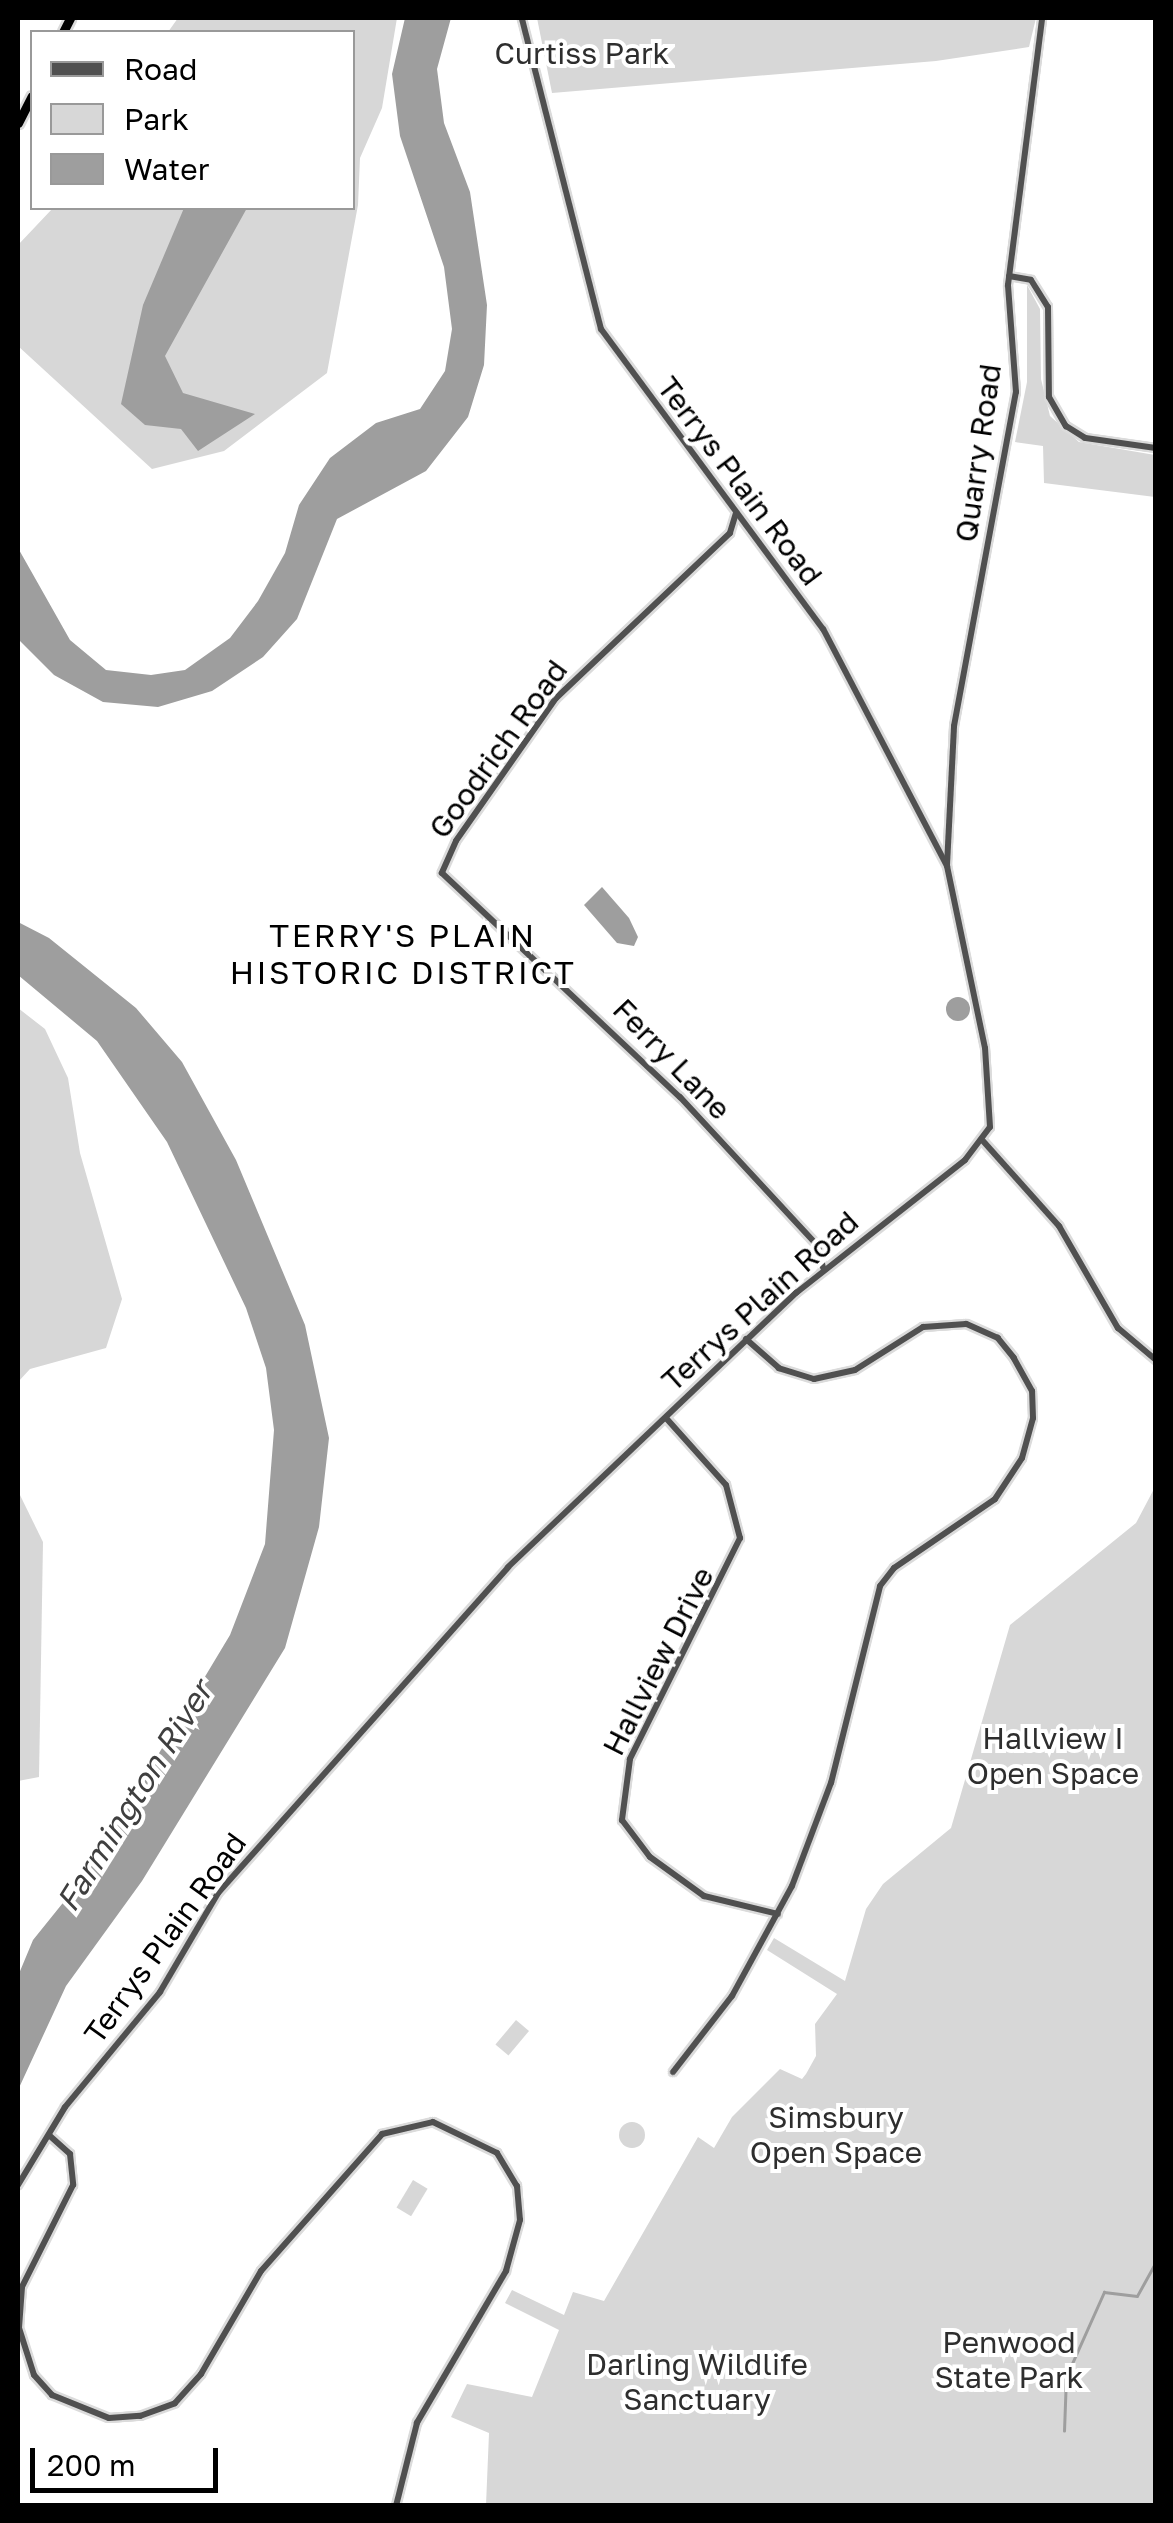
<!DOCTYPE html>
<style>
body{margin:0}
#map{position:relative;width:1173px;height:2523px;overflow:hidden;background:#fff;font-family:"Golos Text",sans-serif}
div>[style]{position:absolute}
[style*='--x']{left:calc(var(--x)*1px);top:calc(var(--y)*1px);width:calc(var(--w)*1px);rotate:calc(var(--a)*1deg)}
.green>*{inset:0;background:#d7d7d7;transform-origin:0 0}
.round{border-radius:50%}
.water>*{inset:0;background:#9e9e9e}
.stream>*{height:2.5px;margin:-1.25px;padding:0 1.25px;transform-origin:1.25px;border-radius:1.25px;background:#9e9e9e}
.roads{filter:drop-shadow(2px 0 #dbdbdb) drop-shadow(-2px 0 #dbdbdb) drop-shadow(0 2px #dbdbdb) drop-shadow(0 -2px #dbdbdb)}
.minor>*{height:6px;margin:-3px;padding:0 3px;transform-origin:3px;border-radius:3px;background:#505050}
.highway>*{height:9px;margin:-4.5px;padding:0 4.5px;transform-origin:4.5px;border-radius:4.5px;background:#000}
span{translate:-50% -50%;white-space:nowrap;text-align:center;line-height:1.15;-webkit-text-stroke:8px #fff;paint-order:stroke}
.park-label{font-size:30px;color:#2e2e2e}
.street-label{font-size:30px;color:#000}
.neighbourhood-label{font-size:32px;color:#000;letter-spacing:2.5px}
.water-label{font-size:32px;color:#3f3f3f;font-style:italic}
.frame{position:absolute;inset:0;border:20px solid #000;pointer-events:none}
.legend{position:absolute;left:30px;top:30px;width:325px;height:180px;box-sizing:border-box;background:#fff;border:2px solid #999;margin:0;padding:12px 18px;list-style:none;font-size:30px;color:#000}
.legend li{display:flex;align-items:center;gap:20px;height:50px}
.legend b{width:50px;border:2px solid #999}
.scale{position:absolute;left:30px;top:2448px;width:188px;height:45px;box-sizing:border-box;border:5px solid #000;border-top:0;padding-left:12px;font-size:30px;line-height:35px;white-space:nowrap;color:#000;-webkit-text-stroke:8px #fff;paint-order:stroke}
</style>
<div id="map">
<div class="green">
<div style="clip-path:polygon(178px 18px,397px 18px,382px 108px,360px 158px,358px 205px,327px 373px,224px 451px,152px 469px,18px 346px,18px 245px,53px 208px,352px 208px,352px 32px,168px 32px)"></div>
<div style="clip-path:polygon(537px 18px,1036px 18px,1029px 47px,936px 61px,552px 93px)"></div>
<div style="clip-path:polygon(1027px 285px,1040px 309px,1041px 379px,1050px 416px,1079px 442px,1155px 455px,1155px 497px,1044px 483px,1043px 446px,1015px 442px,1027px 382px)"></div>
<div style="clip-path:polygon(18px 1008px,45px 1029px,68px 1078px,80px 1153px,122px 1299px,106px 1348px,30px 1369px,18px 1382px)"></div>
<div style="clip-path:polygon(1155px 1487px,1155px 2505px,486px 2505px,489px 2433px,451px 2417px,467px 2384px,532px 2397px,559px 2330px,505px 2303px,512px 2290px,564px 2315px,573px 2292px,604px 2301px,698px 2137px,714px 2148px,732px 2117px,780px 2069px,802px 2079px,806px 2074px,816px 2056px,815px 2024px,837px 1994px,767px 1950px,774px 1938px,845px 1981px,866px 1909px,883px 1884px,951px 1828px,1010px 1625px,1136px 1523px)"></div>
<div style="clip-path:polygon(18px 1491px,43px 1542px,39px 1777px,18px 1781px)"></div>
<div style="left:516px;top:2020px;width:17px;height:32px;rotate:40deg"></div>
<div class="round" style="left:619px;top:2122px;width:26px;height:26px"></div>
<div style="left:413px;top:2180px;width:17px;height:32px;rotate:31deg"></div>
</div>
<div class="water">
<div style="clip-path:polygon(405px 18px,451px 18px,437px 69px,444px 123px,470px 192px,487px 305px,484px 365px,468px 417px,426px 471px,337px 519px,297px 619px,263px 657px,212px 691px,158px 707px,103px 702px,54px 675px,18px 639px,18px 548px,70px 640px,106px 670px,151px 675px,185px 670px,230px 638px,258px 601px,285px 553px,299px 505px,330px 458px,376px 423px,420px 409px,445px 371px,452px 329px,444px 267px,400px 136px,392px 74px)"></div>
<div style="clip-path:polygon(184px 208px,247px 208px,165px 356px,183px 393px,255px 414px,198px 451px,181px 429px,145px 425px,121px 404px,143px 305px)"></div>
<div style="clip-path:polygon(602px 887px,629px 918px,638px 937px,634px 946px,617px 943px,584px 905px)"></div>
<div style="clip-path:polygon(18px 922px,49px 938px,136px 1008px,182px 1062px,236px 1160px,305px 1325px,329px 1438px,319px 1527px,285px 1648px,142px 1881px,66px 1986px,18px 2090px,18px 1976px,33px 1940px,87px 1873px,230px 1635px,265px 1544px,274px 1430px,266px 1368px,246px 1308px,167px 1142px,97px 1041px,18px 975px)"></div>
<div class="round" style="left:946px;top:997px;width:24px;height:24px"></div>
</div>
<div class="stream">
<div style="--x:1064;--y:2431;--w:54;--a:-87.9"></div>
<div style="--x:1066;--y:2377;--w:93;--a:-65.9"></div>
<div style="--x:1104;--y:2292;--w:33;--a:7"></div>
<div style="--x:1137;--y:2296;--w:39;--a:-61"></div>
</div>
<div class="roads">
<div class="minor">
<div style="--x:1009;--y:276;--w:22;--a:10"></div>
<div style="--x:1031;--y:280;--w:32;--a:58"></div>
<div style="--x:1048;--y:307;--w:90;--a:89.4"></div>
<div style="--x:1049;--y:397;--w:34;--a:60"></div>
<div style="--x:1066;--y:426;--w:22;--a:32"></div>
<div style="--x:1085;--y:438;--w:72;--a:8"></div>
<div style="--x:736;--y:513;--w:21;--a:107"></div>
<div style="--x:730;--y:533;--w:240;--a:136.5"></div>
<div style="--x:556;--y:698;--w:174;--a:125"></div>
<div style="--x:456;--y:841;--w:35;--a:114"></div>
<div style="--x:442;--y:873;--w:327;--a:43.3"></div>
<div style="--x:680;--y:1097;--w:203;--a:47.2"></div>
<div style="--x:818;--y:1246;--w:22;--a:77"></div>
<div style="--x:947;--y:865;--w:139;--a:-87.1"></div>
<div style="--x:954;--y:726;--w:340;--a:-79.5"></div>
<div style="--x:1016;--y:392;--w:107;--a:-94.3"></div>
<div style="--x:1008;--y:285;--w:269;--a:-82.7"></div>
<div style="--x:983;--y:1141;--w:114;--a:48.2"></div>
<div style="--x:1059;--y:1226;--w:118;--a:60"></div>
<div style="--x:1118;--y:1328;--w:50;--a:40.1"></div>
<div style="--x:666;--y:1418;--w:90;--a:48.2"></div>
<div style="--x:726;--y:1485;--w:55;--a:75.2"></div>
<div style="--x:740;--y:1538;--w:247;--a:116.5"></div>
<div style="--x:630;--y:1759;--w:62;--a:97.5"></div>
<div style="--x:622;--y:1820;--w:46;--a:52.9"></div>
<div style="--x:650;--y:1857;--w:67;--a:35.8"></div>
<div style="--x:704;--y:1896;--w:76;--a:13.7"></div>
<div style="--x:673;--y:2072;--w:96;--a:-52.2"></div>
<div style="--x:732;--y:1996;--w:125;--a:-61.4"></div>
<div style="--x:792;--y:1886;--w:110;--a:-69.3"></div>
<div style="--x:831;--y:1783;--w:203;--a:-76"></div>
<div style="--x:880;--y:1586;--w:23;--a:-52"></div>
<div style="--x:894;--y:1568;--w:122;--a:-34.3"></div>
<div style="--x:995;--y:1499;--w:49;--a:-56.6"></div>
<div style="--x:1022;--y:1458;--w:41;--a:-74.6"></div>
<div style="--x:1033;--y:1418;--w:27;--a:-92"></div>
<div style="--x:1032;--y:1391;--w:38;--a:-119"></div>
<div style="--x:1014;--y:1358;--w:26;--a:-129"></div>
<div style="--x:998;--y:1338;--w:35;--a:-156"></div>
<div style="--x:966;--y:1324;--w:43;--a:176"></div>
<div style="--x:923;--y:1327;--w:80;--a:147.7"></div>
<div style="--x:855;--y:1370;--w:42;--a:167.6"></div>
<div style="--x:814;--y:1379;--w:37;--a:-163"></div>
<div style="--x:779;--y:1368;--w:44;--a:-138.7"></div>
<div style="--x:50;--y:2136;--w:27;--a:42"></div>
<div style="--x:70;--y:2154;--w:31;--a:84"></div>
<div style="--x:73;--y:2185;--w:114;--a:116.6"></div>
<div style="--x:22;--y:2287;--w:41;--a:94.2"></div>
<div style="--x:19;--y:2328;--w:49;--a:72.3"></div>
<div style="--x:34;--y:2375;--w:27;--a:48"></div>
<div style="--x:52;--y:2395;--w:61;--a:22"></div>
<div style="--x:109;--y:2418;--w:31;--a:-4"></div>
<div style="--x:140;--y:2416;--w:37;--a:-20"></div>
<div style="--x:175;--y:2403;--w:39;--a:-48"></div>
<div style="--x:201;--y:2374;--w:119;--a:-59.8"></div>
<div style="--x:261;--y:2271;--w:183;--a:-48.5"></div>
<div style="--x:382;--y:2134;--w:52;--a:-13.2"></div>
<div style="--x:433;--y:2122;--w:71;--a:25.8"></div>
<div style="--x:497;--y:2153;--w:39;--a:59"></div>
<div style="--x:517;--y:2186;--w:34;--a:85"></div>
<div style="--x:520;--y:2220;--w:53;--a:105.4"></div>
<div style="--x:506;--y:2271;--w:176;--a:120.4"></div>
<div style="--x:417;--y:2423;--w:86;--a:104.2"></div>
<div style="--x:18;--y:2185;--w:91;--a:-58.9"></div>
<div style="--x:65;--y:2107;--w:149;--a:-50.4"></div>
<div style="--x:160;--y:1992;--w:115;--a:-59.6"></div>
<div style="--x:218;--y:1893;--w:436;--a:-48.3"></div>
<div style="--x:508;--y:1567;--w:398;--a:-43.6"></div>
<div style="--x:796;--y:1293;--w:215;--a:-38.2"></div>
<div style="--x:965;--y:1160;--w:41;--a:-52.9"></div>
<div style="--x:990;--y:1127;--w:79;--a:-93.6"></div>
<div style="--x:985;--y:1048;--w:186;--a:-101.8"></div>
<div style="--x:947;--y:866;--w:267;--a:-117.6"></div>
<div style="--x:823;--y:629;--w:373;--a:-126.5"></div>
<div style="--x:601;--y:329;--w:321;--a:-104.3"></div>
</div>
<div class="highway">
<div style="--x:63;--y:32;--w:16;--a:-63"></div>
<div style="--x:18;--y:123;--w:30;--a:-63"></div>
</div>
</div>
<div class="park-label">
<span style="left:582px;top:53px">Curtiss Park</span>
<span style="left:1053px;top:1755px">Hallview I<br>Open Space</span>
<span style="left:836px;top:2134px">Simsbury<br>Open Space</span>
<span style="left:1009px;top:2359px">Penwood<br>State Park</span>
<span style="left:697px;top:2381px">Darling Wildlife<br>Sanctuary</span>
</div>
<div class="street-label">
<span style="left:978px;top:453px;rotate:-82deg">Quarry Road</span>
<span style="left:740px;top:481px;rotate:53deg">Terrys Plain Road</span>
<span style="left:498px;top:749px;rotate:-54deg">Goodrich Road</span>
<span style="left:672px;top:1059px;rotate:46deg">Ferry Lane</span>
<span style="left:760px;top:1301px;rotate:-42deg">Terrys Plain Road</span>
<span style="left:658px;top:1661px;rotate:-63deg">Hallview Drive</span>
<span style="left:165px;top:1938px;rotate:-54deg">Terrys Plain Road</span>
</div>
<div class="neighbourhood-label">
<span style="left:403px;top:954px">TERRY'S PLAIN<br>HISTORIC DISTRICT</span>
</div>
<div class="water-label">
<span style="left:134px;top:1796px;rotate:-58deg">Farmington River</span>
</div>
<div class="frame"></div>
<ul class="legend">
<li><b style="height:12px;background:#505050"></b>Road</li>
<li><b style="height:28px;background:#d7d7d7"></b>Park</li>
<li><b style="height:28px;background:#9e9e9e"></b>Water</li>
</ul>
<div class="scale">200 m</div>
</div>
